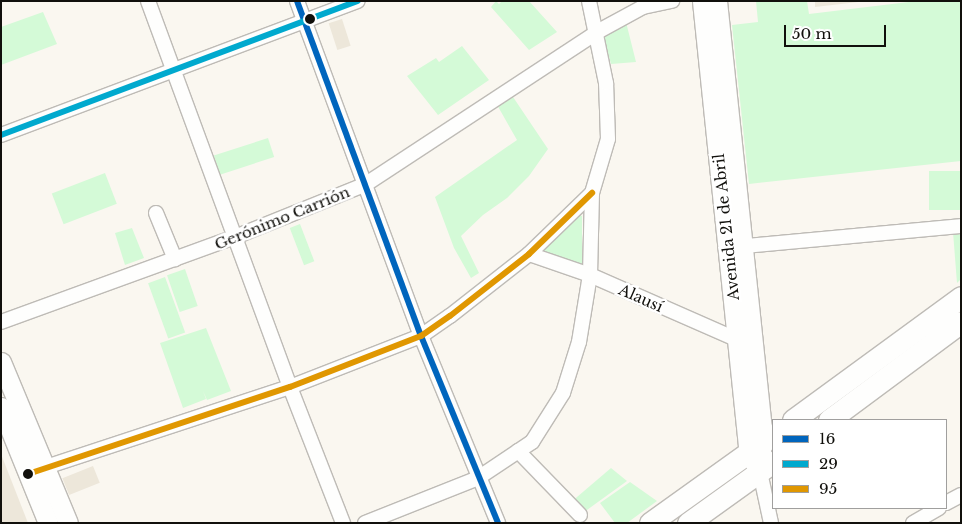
<!DOCTYPE html>
<meta charset="utf-8">
<style>
body{margin:0}
#map{position:relative;width:962px;height:524px;overflow:hidden;background:#faf7f0;font-family:"Libre Baskerville",serif}
div>[style]{position:absolute}
[style*='--x']{left:calc(var(--x)*1px);top:calc(var(--y)*1px);width:calc(var(--w)*1px);rotate:calc(var(--a)*1deg)}
.built>*{inset:0;background:#ede7da;transform-origin:0 0}
.green>*{inset:0;background:#d4fad7;transform-origin:0 0}
.roads{filter:drop-shadow(1px 0 #bebbb6) drop-shadow(-1px 0 #bebbb6) drop-shadow(0 1px #bebbb6) drop-shadow(0 -1px #bebbb6)}
.street>*{height:14px;margin:-7px;padding:0 7px;transform-origin:7px;border-radius:7px;background:#fefefd}
.secondary>*{height:19px;margin:-9.5px;padding:0 9.5px;transform-origin:9.5px;border-radius:9.5px;background:#fefefd}
.primary>*{height:21px;margin:-10.5px;padding:0 10.5px;transform-origin:10.5px;border-radius:10.5px;background:#fefefd}
.bus-1>*{height:6px;margin:-3px;padding:0 3px;transform-origin:3px;border-radius:3px;background:#0065bd}
.bus-2>*{height:6px;margin:-3px;padding:0 3px;transform-origin:3px;border-radius:3px;background:#00a9ce}
.bus-3>*{height:6px;margin:-3px;padding:0 3px;transform-origin:3px;border-radius:3px;background:#e09701}
.dots>*{width:14px;height:14px;translate:-50% -50%;box-sizing:border-box;border:2px solid #fff;border-radius:50%}
span{translate:-50% -50%;white-space:nowrap;text-align:center;line-height:1.15;-webkit-text-stroke:5px #fff;paint-order:stroke}
.street-label{font-size:15px;color:#11100c}
.frame{position:absolute;inset:0;border:2px solid #11100c;pointer-events:none}
.legend{position:absolute;left:772px;top:419px;width:175px;height:90px;box-sizing:border-box;background:#fff;border:1px solid #a09f9e;margin:0;padding:6px 9px;list-style:none;font-size:15px;color:#11100c}
.legend li{display:flex;align-items:center;gap:10px;height:25px}
.legend b{width:25px;border:1px solid #a09f9e}
.scale{position:absolute;left:784px;top:25px;width:102px;height:22px;box-sizing:border-box;border:2px solid #11100c;border-top:0;padding-left:6px;font-size:15px;line-height:18px;white-space:nowrap;color:#11100c;-webkit-text-stroke:4px #fff;paint-order:stroke}
</style>
<div id="map">
<div class="built">
<div style="clip-path:polygon(815px 1px,867px 1px,815px 7px)"></div>
<div style="left:342px;top:19px;width:28px;height:14px;rotate:72deg"></div>
<div style="clip-path:polygon(1px 454px,28px 523px,1px 523px)"></div>
<div style="left:93px;top:466px;width:18px;height:33px;rotate:68deg"></div>
</div>
<div class="green">
<div style="clip-path:polygon(496px 1px,499px 4px,502px 1px,529px 1px,557px 32px,529px 50px,491px 7px)"></div>
<div style="clip-path:polygon(756px 1px,807px 1px,809px 14px,917px 1px,961px 1px,961px 161px,749px 184px,732px 25px,758px 22px)"></div>
<div style="clip-path:polygon(43px 12px,57px 44px,1px 65px,1px 27px)"></div>
<div style="clip-path:polygon(626px 22px,636px 62px,611px 64px,603px 35px)"></div>
<div style="clip-path:polygon(462px 46px,489px 80px,438px 115px,407px 76px,436px 58px,439px 62px)"></div>
<div style="clip-path:polygon(511px 94px,548px 149px,529px 176px,507px 198px,483px 215px,461px 236px,479px 273px,471px 278px,454px 248px,435px 197px,517px 140px,496px 103px)"></div>
<div style="left:268px;top:138px;width:20px;height:57px;rotate:72deg"></div>
<div style="left:961px;top:171px;width:39px;height:32px;rotate:90deg"></div>
<div style="left:105px;top:173px;width:33px;height:57px;rotate:69deg"></div>
<div style="clip-path:polygon(579px 215px,582px 216px,582px 264px,578px 267px,540px 251px)"></div>
<div style="left:300px;top:224px;width:40px;height:11px;rotate:69deg"></div>
<div style="clip-path:polygon(132px 228px,144px 258px,125px 265px,115px 233px)"></div>
<div style="clip-path:polygon(961px 231px,961px 279px,957px 283px,953px 232px)"></div>
<div style="left:185px;top:269px;width:39px;height:19px;rotate:71deg"></div>
<div style="left:165px;top:277px;width:59px;height:18px;rotate:70deg"></div>
<div style="clip-path:polygon(206px 328px,231px 391px,207px 400px,203px 391px,206px 399px,183px 408px,160px 343px)"></div>
<div style="clip-path:polygon(611px 468px,627px 481px,580px 515px,570px 503px)"></div>
<div style="clip-path:polygon(630px 482px,657px 501px,627px 523px,615px 523px,600px 503px)"></div>
</div>
<div class="roads">
<div class="street">
<div style="--x:148;--y:1;--w:411;--a:69.8"></div>
<div style="--x:290;--y:387;--w:146;--a:68.7"></div>
<div style="--x:297;--y:1;--w:357;--a:69.7"></div>
<div style="--x:421;--y:336;--w:202;--a:67.6"></div>
<div style="--x:1;--y:135;--w:381;--a:-20.6"></div>
<div style="--x:156;--y:213;--w:50;--a:67.6"></div>
<div style="--x:735;--y:247;--w:227;--a:-5.3"></div>
<div style="--x:529;--y:254;--w:65;--a:19"></div>
<div style="--x:590;--y:275;--w:162;--a:23.7"></div>
<div style="--x:738;--y:340;--w:7;--a:0"></div>
<div style="--x:1;--y:322;--w:249;--a:-20"></div>
<div style="--x:235;--y:237;--w:141;--a:-22"></div>
<div style="--x:366;--y:184;--w:277;--a:-33.3"></div>
<div style="--x:597;--y:32;--w:52;--a:-28.5"></div>
<div style="--x:643;--y:7;--w:30;--a:-12"></div>
<div style="--x:518;--y:451;--w:89;--a:45.9"></div>
<div style="--x:37;--y:470;--w:266;--a:-18.2"></div>
<div style="--x:290;--y:387;--w:141;--a:-21.3"></div>
<div style="--x:421;--y:336;--w:35;--a:-35"></div>
<div style="--x:450;--y:316;--w:100;--a:-38.1"></div>
<div style="--x:529;--y:254;--w:88;--a:-44.1"></div>
<div style="--x:760;--y:472;--w:52;--a:77.8"></div>
<div style="--x:946;--y:503;--w:17;--a:-28"></div>
<div style="--x:365;--y:523;--w:122;--a:-21.7"></div>
<div style="--x:478;--y:478;--w:65;--a:-33.7"></div>
<div style="--x:532;--y:442;--w:58;--a:-57.7"></div>
<div style="--x:563;--y:393;--w:53;--a:-72.6"></div>
<div style="--x:579;--y:342;--w:68;--a:-80.7"></div>
<div style="--x:590;--y:275;--w:82;--a:-88.6"></div>
<div style="--x:592;--y:193;--w:56;--a:-73.5"></div>
<div style="--x:608;--y:139;--w:56;--a:-92"></div>
<div style="--x:606;--y:83;--w:84;--a:-101.7"></div>
<div style="--x:913;--y:523;--w:30;--a:-30"></div>
</div>
<div class="secondary">
<div style="--x:702;--y:1;--w:453;--a:84.1"></div>
<div style="--x:749;--y:452;--w:13;--a:63"></div>
<div style="--x:717;--y:1;--w:428;--a:84"></div>
<div style="--x:762;--y:427;--w:28;--a:92"></div>
<div style="--x:1;--y:362;--w:174;--a:67.4"></div>
<div style="--x:1;--y:407;--w:125;--a:67.9"></div>
</div>
<div class="primary">
<div style="--x:793;--y:420;--w:208;--a:-36.2"></div>
<div style="--x:829;--y:420;--w:164;--a:-36.6"></div>
<div style="--x:650;--y:523;--w:151;--a:-35.6"></div>
<div style="--x:688;--y:523;--w:105;--a:-35.7"></div>
</div>
</div>
<div class="bus-1">
<div style="--x:297;--y:1;--w:357;--a:69.7"></div>
<div style="--x:421;--y:336;--w:202;--a:67.6"></div>
</div>
<div class="bus-2">
<div style="--x:1;--y:135;--w:381;--a:-20.6"></div>
</div>
<div class="bus-3">
<div style="--x:28;--y:474;--w:276;--a:-18.4"></div>
<div style="--x:290;--y:387;--w:141;--a:-21.3"></div>
<div style="--x:421;--y:336;--w:35;--a:-35"></div>
<div style="--x:450;--y:316;--w:100;--a:-38.1"></div>
<div style="--x:529;--y:254;--w:88;--a:-44.1"></div>
</div>
<div class="dots">
<div style="left:310px;top:19px;background:#11100c"></div>
<div style="left:28px;top:474px;background:#11100c"></div>
</div>
<div class="street-label">
<span style="left:282px;top:218px;rotate:-22deg">Gerónimo Carrión</span>
<span style="left:726px;top:227px;rotate:-96deg">Avenida 21 de Abril</span>
<span style="left:641px;top:298px;rotate:24deg">Alausí</span>
</div>
<div class="frame"></div>
<ul class="legend">
<li><b style="height:6px;background:#0065bd"></b>16</li>
<li><b style="height:6px;background:#00a9ce"></b>29</li>
<li><b style="height:6px;background:#e09701"></b>95</li>
</ul>
<div class="scale">50 m</div>
</div>
